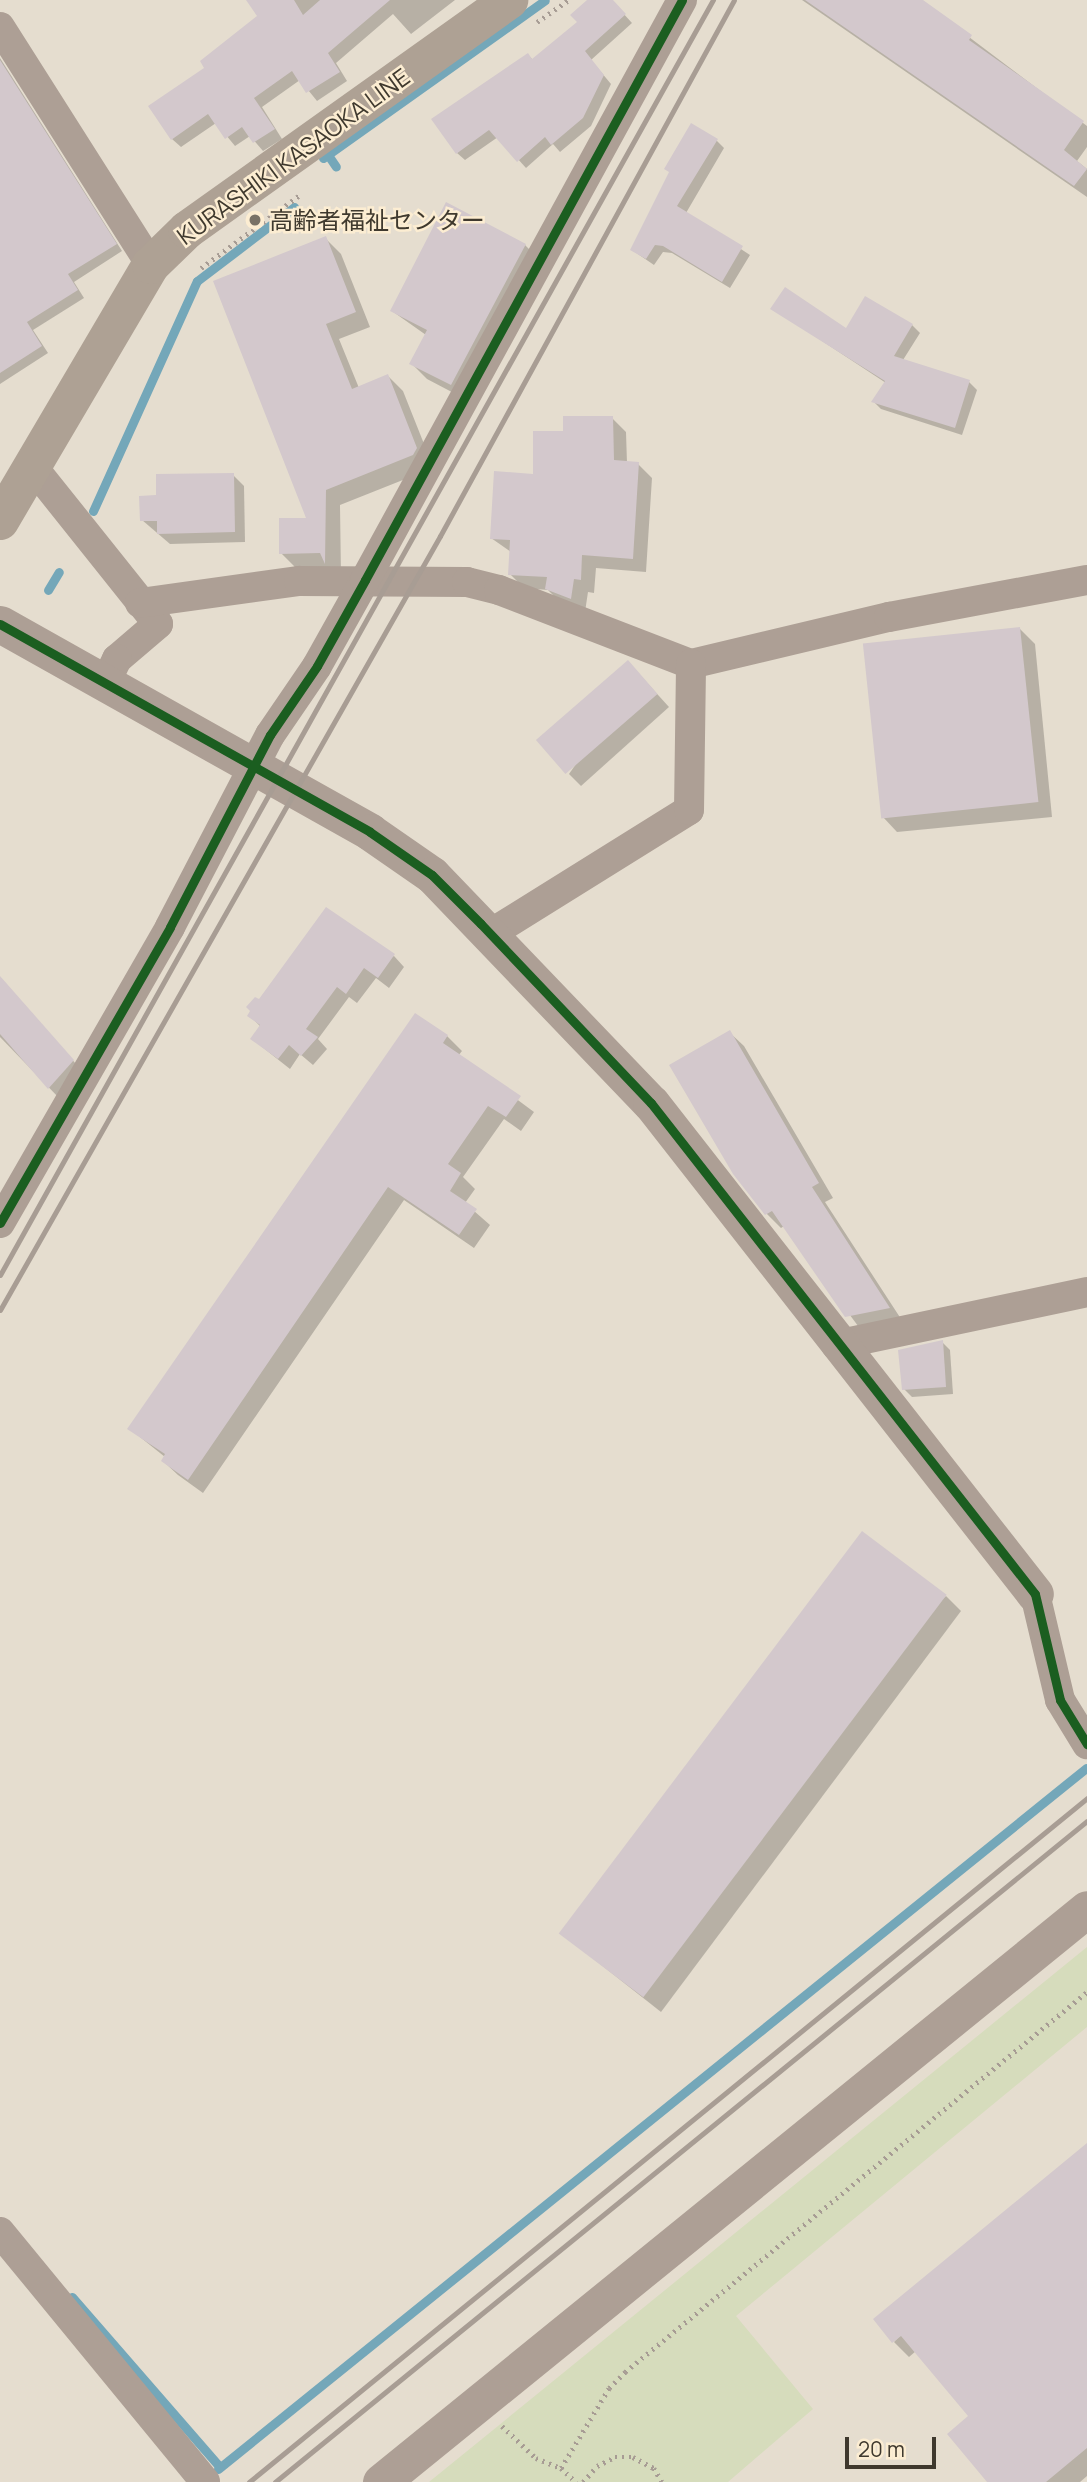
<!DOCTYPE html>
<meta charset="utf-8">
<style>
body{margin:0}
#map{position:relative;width:1087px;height:2482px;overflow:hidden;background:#e5ddcf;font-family:Manrope,"Noto Sans JP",sans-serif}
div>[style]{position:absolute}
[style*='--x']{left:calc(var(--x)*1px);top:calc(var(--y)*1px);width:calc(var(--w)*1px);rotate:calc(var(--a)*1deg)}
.green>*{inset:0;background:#d6dcbc}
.shadow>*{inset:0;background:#0003}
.stream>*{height:9px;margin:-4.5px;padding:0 4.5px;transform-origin:4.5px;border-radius:4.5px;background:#74a7b9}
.building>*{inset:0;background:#d3c8cc;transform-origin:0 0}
.path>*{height:4.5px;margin-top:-2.25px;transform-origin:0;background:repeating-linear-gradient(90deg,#a79c94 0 2px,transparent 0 7px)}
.minor>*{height:30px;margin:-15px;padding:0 15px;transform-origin:15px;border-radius:15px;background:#ad9f95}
.tertiary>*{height:37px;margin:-18.5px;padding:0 18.5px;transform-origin:18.5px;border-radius:18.5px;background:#ad9f95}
.primary>*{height:38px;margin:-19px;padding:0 19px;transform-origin:19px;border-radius:19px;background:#aea194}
.rail>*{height:5px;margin:-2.5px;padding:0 2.5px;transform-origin:2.5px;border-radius:2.5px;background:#a89d94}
.cycleway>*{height:9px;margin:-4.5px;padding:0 4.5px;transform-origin:4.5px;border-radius:4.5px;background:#1b5e20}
.dots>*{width:19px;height:19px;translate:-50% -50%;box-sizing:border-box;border:4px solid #fcedd2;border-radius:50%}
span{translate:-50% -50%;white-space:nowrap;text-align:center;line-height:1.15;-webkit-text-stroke:5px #fcedd2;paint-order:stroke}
.street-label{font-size:24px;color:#3f392e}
.poi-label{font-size:24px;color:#3f392e}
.left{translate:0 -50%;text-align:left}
.scale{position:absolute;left:845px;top:2437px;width:91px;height:32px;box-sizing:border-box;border:4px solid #3f392e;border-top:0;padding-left:9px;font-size:21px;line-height:24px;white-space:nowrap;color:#3f392e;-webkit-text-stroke:5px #fcedd2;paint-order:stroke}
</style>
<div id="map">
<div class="green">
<div style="clip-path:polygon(1087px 1947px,1087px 2027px,736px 2316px,813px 2409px,728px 2482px,429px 2482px)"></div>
</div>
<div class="shadow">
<div style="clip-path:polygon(249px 0,455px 0,411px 34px,393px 14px,336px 63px,347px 81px,317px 101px,300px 80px,262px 107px,282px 139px,263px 151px,250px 136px,235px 146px,216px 123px,181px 147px,172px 139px,207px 68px,259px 16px)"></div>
<div style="clip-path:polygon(590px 0,611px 0,632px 23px,591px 60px,611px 84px,591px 126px,560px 152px,553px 144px,526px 168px,498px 137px,465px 160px,457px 153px,528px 55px,533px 60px,579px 22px)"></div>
<div style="clip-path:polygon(802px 0,920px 0,1087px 126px,1087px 147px,1077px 161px,1087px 169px,1087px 197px)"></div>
<div style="clip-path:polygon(0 58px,122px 251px,74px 282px,84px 298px,33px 330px,48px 353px,0 384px)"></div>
<div style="clip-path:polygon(716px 140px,724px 148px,686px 213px,750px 255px,730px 288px,672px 253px,663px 252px,654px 265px,632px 250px)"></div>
<div style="clip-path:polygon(446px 205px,525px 245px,541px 261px,467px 400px,427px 379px,411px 363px,426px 335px,392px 311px)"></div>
<div style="clip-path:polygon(325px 238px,341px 254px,370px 327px,339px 339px,359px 388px,388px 376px,403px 391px,432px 464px,428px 470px,340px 505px,341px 576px,296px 568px,281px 553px,309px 519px)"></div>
<div style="clip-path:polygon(772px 308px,847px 330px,912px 325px,920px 333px,903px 360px,969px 382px,977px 390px,962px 435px,881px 409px,874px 402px,886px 383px)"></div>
<div style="clip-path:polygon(612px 418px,626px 432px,627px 463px,638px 464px,652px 478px,646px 572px,596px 568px,594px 593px,588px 592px,585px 612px,561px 603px,548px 590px,524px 588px,510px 574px,511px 552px,491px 538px,564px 433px)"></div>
<div style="clip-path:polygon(233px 475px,244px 486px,245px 542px,170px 544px,142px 520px,158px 497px)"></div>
<div style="clip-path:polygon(1020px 629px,1035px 644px,1052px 817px,897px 832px,882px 816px)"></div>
<div style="clip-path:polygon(639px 674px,669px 707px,581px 786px,569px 774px)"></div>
<div style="clip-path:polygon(394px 956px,404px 967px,389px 988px,376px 978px,357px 1003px,349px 997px,318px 1039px,327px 1049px,313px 1065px,300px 1054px,290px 1069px,252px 1039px,261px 1027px,249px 1015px,259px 1002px)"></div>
<div style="clip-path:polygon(0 977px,83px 1072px,60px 1099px,0 1037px)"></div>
<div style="clip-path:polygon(729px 1032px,744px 1046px,833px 1198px,825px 1202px,903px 1322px,861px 1330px,784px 1226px,781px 1228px,766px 1213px)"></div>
<div style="clip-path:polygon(447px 1036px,462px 1051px,458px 1056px,534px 1112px,521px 1131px,504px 1119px,463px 1177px,475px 1189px,465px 1203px,490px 1225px,474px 1248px,404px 1200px,203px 1493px,178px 1475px,163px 1461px,165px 1457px,130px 1429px)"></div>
<div style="clip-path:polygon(942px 1342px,950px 1350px,953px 1394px,912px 1397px,904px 1389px)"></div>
<div style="clip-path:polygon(946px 1596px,961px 1611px,661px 2012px,562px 1934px)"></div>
<div style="clip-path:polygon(1087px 2145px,1087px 2476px,1080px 2482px,989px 2482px,971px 2417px,916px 2351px,909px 2357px,894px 2342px)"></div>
</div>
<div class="stream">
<div style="--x:328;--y:155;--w:14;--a:56"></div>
<div style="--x:323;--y:158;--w:272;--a:-35.4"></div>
<div style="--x:93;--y:511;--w:252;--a:-65.7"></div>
<div style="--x:197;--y:281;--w:122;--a:-37.3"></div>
<div style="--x:48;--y:590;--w:21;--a:-59"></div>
<div style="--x:72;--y:2297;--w:225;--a:49"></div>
<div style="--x:218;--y:2469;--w:1116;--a:-38.92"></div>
</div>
<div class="building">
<div style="clip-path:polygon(246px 0,294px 0,303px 15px,320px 0,390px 0,328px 53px,340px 72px,306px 93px,292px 71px,254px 98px,275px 129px,253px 143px,242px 127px,225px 139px,208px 114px,171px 140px,148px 106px,204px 68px,200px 61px,257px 16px)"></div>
<div style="clip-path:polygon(587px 0,613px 0,626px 14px,585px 51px,604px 75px,583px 118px,551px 145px,545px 137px,517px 162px,489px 130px,456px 154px,431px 119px,528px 53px,532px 59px,577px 22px,570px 15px)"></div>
<div style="clip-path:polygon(805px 0,923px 0,972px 35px,969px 40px,1084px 121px,1064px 150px,1087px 169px,1074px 186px)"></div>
<div style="clip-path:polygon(0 60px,117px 244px,68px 274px,78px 290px,27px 322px,42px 346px,0 373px)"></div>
<div style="clip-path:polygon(691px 123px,718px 139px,677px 206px,743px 246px,722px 282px,663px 246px,655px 245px,646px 259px,630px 250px,669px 172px,664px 169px)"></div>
<div style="clip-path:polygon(446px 202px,526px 244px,451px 385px,409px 364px,427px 330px,390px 311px)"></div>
<div style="clip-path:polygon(326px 236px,356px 312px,326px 324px,352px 389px,388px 374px,417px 448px,413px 455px,326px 490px,325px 564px,320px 553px,279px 554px,279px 518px,306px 518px,213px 281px)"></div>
<div style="clip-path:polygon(785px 287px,846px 328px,865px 296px,913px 324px,894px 356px,970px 380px,955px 428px,871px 402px,885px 381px,770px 309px)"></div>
<div style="clip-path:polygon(563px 416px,613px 416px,614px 460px,639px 462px,633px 559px,582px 555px,581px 580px,574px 579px,571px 599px,545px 589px,547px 577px,508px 575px,510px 540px,490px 539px,494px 471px,533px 474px,533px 431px,563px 431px)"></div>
<div style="clip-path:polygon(234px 473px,235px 532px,157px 534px,157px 521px,140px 521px,139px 496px,156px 495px,156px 474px)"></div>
<div style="left:1020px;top:627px;width:176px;height:158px;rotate:84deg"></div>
<div style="left:628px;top:660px;width:45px;height:122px;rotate:49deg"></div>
<div style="clip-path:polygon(326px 907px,395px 954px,378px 978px,364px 968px,346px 994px,337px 987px,306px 1029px,318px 1037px,301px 1056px,289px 1045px,278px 1059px,250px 1039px,260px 1025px,247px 1016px,250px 1011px,246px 1007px,255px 997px,259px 999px)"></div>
<div style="clip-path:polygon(0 976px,74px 1060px,48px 1089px,0 1034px)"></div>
<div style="clip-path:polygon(415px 1013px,448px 1035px,443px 1043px,521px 1096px,506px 1117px,488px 1106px,448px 1164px,461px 1173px,450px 1191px,477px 1209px,459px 1235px,388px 1187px,188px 1480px,161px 1461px,165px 1454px,127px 1429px)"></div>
<div style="clip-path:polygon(730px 1030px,819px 1183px,812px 1187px,890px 1308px,845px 1317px,772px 1211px,765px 1215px,733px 1174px,669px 1065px)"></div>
<div style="clip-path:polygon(943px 1340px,946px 1387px,902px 1390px,898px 1350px)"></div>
<div style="left:862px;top:1531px;width:106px;height:504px;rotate:37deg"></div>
<div style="clip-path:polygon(1087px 2143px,1087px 2448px,1046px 2482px,987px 2482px,947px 2434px,968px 2416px,901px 2336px,892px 2343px,873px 2319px)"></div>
</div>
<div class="path">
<div style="--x:537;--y:22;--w:38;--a:-35"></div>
<div style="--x:201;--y:268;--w:124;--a:-36.5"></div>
<div style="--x:502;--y:2426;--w:47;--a:43.3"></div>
<div style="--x:536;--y:2458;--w:27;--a:22"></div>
<div style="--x:561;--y:2468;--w:21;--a:43"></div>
<div style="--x:561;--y:2468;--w:93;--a:-59"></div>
<div style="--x:609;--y:2388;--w:23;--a:-45"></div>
<div style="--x:625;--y:2372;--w:598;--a:-39.44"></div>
<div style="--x:583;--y:2482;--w:21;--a:-49"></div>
<div style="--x:597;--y:2466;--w:20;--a:-27"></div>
<div style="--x:615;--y:2457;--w:18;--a:0"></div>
<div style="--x:633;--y:2457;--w:24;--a:28"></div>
<div style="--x:654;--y:2468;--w:16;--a:60"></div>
</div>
<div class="minor">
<div style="--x:0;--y:27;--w:282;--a:57.6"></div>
<div style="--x:32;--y:466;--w:202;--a:51.4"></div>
<div style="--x:158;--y:624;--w:54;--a:139.5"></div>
<div style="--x:117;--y:659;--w:28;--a:116"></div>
<div style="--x:140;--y:603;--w:161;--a:-7.9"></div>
<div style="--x:299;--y:581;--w:168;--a:0.3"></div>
<div style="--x:467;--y:582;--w:33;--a:14"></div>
<div style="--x:499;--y:590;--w:206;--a:21.1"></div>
<div style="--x:691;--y:664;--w:204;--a:-13.4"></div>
<div style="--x:889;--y:617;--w:201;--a:-10.6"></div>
<div style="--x:490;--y:934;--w:234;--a:-31.9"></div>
<div style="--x:689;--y:810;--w:146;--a:-89.2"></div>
<div style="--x:0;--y:1223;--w:341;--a:-60.1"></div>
<div style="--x:170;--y:927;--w:216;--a:-62.5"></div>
<div style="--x:270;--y:735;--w:83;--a:-55.7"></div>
<div style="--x:317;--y:666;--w:98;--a:-60.8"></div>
<div style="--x:365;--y:580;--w:661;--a:-61.34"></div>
<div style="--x:836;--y:1345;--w:257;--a:-11.9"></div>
<div style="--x:1035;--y:1594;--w:109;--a:76.7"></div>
<div style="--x:1060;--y:1700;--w:52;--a:58.5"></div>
<div style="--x:0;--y:2232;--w:323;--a:50.6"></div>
</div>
<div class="tertiary">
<div style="--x:0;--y:624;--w:424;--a:29.3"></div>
<div style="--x:370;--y:832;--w:75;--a:34.7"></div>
<div style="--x:432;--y:875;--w:316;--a:46.2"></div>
<div style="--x:651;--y:1103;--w:623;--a:51.97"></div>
<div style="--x:381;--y:2482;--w:909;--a:-39.06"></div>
</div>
<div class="primary">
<div style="--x:0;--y:521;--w:297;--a:-59.5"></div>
<div style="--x:151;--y:265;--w:50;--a:-44.2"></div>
<div style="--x:187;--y:230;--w:396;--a:-35.5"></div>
</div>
<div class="rail">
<div style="--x:0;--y:1275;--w:1461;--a:-60.79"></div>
<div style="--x:0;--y:1310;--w:890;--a:-60.38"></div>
<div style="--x:440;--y:536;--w:611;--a:-61.25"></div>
<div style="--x:249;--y:2482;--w:1082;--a:-39.22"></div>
<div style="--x:275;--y:2482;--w:1047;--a:-39.15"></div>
</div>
<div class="cycleway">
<div style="--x:0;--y:624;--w:424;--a:29.3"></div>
<div style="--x:370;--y:832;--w:75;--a:34.7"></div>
<div style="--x:432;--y:875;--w:69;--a:45"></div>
<div style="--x:481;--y:924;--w:247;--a:46.5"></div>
<div style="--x:651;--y:1103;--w:623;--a:51.97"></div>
<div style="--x:1035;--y:1594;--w:109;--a:76.7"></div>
<div style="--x:1060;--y:1700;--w:52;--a:58.5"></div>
<div style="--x:0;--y:1223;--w:341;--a:-60.1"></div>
<div style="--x:170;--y:927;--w:216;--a:-62.5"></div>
<div style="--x:270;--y:735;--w:83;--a:-55.7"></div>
<div style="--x:317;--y:666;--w:98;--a:-60.8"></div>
<div style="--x:365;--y:580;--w:661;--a:-61.34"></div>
</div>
<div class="dots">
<div style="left:255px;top:220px;background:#797266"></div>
</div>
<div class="street-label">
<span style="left:293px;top:156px;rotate:-36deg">KURASHIKI KASAOKA LINE</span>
</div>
<div class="poi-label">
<span class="left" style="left:269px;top:220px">高齢者福祉センター</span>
</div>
<div class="scale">20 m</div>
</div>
